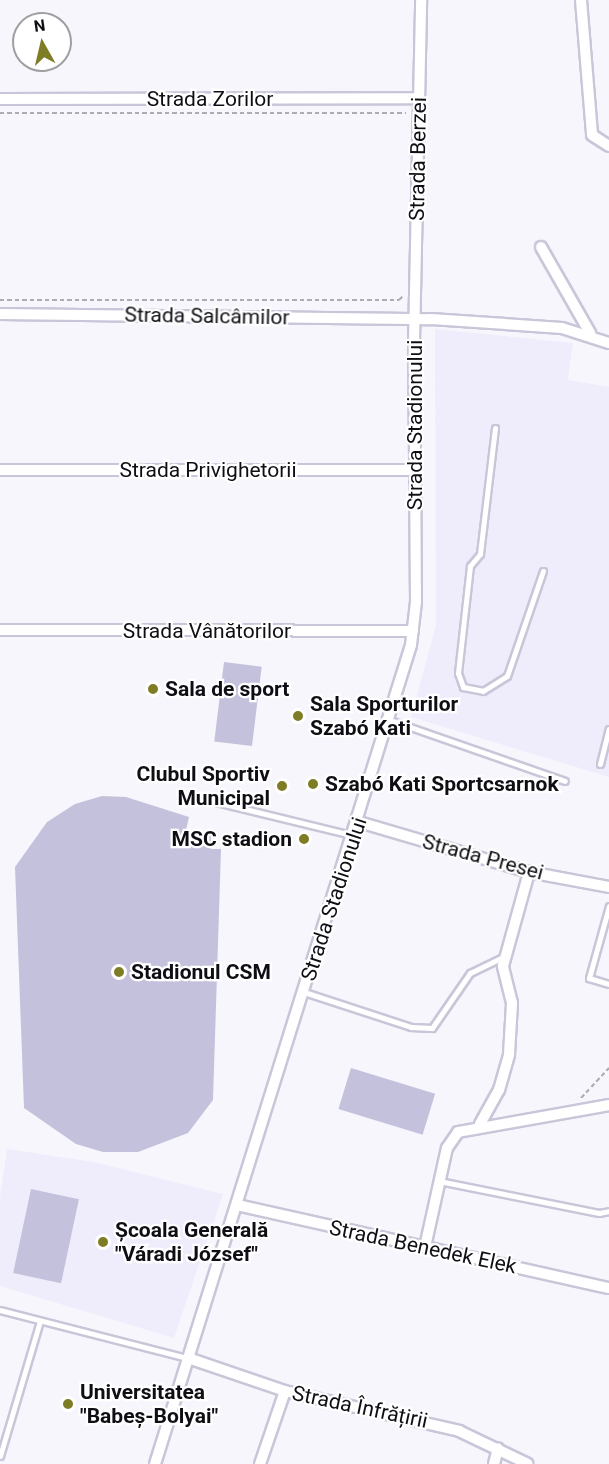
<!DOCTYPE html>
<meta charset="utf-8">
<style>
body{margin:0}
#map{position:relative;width:609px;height:1464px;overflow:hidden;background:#f7f6fd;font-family:Roboto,sans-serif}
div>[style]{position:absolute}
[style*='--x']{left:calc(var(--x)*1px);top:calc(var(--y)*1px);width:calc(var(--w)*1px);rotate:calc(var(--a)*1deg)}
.built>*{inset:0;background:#efedfc}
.green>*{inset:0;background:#c4c1dc;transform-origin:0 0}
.path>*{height:2px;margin-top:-1px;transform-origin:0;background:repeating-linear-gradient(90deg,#adacb3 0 4.5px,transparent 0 7.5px)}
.roads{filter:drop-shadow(2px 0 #c8c6d8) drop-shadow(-2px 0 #c8c6d8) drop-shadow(0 2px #c8c6d8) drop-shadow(0 -2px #c8c6d8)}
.lane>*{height:5px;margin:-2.5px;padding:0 2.5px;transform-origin:2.5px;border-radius:2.5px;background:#fff}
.street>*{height:10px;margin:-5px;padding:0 5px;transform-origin:5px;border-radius:5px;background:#fff}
.dots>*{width:16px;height:16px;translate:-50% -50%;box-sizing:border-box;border:3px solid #fff;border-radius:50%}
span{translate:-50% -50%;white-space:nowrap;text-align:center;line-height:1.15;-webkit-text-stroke:4.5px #fff;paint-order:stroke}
.street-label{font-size:21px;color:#0f0e14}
.poi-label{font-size:21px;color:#0f0e14;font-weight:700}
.left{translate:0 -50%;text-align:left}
.right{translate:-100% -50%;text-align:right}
.north{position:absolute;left:12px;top:12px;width:60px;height:60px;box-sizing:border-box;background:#fff;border:2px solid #9f9fa1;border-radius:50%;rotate:352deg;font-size:16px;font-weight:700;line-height:24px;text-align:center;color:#0f0e14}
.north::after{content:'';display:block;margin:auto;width:21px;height:27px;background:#7e7d25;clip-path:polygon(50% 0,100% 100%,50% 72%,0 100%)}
</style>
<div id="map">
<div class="built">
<div style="clip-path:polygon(435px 329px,573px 343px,568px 380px,609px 387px,609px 777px,411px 717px,436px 625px)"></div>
<div style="clip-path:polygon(7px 1149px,94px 1162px,223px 1194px,174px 1338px,0 1286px,0 1197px)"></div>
</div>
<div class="green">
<div style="left:224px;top:662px;width:38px;height:80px;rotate:7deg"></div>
<div style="clip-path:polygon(102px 796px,126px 797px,189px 817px,186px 830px,214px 837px,211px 849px,221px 849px,213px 1100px,188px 1133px,138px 1152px,103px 1152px,76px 1144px,24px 1108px,15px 867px,47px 822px,75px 804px)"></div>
<div style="left:351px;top:1068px;width:88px;height:43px;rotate:17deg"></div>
<div style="left:31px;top:1189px;width:49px;height:86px;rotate:12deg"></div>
</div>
<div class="path">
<div style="--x:0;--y:113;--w:406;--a:0"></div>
<div style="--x:0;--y:300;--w:399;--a:0"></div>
<div style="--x:399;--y:300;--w:6;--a:-45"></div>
<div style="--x:581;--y:1098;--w:41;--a:-47"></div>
</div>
<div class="roads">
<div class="lane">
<div style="--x:495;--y:428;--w:127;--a:96.8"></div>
<div style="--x:480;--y:554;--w:16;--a:130"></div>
<div style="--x:470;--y:566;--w:108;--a:96.4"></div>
<div style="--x:458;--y:673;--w:15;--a:70"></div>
<div style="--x:463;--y:687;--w:20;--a:11"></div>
<div style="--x:483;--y:691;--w:28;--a:-32"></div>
<div style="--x:507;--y:676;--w:111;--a:-71.1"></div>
<div style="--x:390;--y:720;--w:185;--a:19.2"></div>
<div style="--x:600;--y:764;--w:36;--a:-76"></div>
<div style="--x:212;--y:801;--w:144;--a:13.7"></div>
<div style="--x:609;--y:906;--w:75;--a:105.5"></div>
<div style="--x:589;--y:978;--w:21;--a:17"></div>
<div style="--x:304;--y:992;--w:113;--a:18.1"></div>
<div style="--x:411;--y:1027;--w:21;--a:3"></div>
<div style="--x:432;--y:1028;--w:67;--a:-55.4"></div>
<div style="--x:470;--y:973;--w:39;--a:-26"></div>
<div style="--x:439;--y:1181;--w:163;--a:11.3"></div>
<div style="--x:599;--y:1213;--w:10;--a:-11"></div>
<div style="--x:0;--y:1310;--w:193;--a:14.4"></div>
<div style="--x:0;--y:1456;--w:141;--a:-73.5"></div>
</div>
<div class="street">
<div style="--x:581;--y:0;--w:135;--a:85.3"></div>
<div style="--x:592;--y:135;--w:20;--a:33"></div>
<div style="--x:0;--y:99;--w:419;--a:-0.1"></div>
<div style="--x:541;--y:247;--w:99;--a:60.3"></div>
<div style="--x:0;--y:314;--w:431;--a:0.7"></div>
<div style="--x:431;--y:319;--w:131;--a:3.9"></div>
<div style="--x:562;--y:328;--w:49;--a:17.7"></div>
<div style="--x:0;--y:470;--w:415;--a:0"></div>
<div style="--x:0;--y:630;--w:413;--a:0.1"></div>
<div style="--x:359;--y:822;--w:177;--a:16.4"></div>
<div style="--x:529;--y:872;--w:81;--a:10.6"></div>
<div style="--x:480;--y:1124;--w:39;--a:-61"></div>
<div style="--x:499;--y:1090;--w:37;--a:-74"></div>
<div style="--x:509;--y:1054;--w:51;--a:-86.6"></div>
<div style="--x:512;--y:1003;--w:38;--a:-104"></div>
<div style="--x:503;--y:966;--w:98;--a:-74.5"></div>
<div style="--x:237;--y:1205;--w:381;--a:12.6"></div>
<div style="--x:425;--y:1247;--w:101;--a:-77.5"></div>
<div style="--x:447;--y:1148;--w:19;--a:-55"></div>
<div style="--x:458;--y:1132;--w:153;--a:-10.1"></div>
<div style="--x:188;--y:1358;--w:102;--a:18.8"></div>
<div style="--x:285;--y:1391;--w:179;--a:12.9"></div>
<div style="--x:459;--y:1431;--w:76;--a:25.6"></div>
<div style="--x:155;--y:1464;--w:858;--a:-72.64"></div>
<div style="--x:411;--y:645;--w:43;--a:-83.4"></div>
<div style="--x:416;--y:602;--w:260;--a:-90.4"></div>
<div style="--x:414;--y:342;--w:342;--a:-88.8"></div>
<div style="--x:260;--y:1464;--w:77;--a:-71.1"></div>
<div style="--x:494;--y:1464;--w:16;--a:-76"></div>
</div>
</div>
<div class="dots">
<div style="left:153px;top:689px;background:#7e7d25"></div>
<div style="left:298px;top:716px;background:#7e7d25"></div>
<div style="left:313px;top:784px;background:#7e7d25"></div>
<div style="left:282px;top:786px;background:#7e7d25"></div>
<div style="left:304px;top:839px;background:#7e7d25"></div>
<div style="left:119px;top:972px;background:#7e7d25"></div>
<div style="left:103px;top:1242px;background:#7e7d25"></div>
<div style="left:68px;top:1404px;background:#7e7d25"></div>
</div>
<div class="street-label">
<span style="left:210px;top:99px">Strada Zorilor</span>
<span style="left:418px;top:159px;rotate:-89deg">Strada Berzei</span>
<span style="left:207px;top:316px;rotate:1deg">Strada Salcâmilor</span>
<span style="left:415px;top:425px;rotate:-90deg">Strada Stadionului</span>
<span style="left:208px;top:470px">Strada Privighetorii</span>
<span style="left:207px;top:631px">Strada Vânătorilor</span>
<span style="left:483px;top:857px;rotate:15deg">Strada Presei</span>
<span style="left:334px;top:899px;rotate:-72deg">Strada Stadionului</span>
<span style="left:423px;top:1247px;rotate:12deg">Strada Benedek Elek</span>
<span style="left:360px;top:1407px;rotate:12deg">Strada Înfrățirii</span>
</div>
<div class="poi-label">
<span class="left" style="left:165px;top:689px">Sala de sport</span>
<span class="left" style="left:310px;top:716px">Sala Sporturilor<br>Szabó Kati</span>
<span class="right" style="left:270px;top:786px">Clubul Sportiv<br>Municipal</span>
<span class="left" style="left:325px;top:784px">Szabó Kati Sportcsarnok</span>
<span class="right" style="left:292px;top:839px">MSC stadion</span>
<span class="left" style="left:131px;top:972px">Stadionul CSM</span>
<span class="left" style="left:115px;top:1242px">Școala Generală<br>"Váradi József"</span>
<span class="left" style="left:80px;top:1404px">Universitatea<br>"Babeș-Bolyai"</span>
</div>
<div class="north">N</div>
</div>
